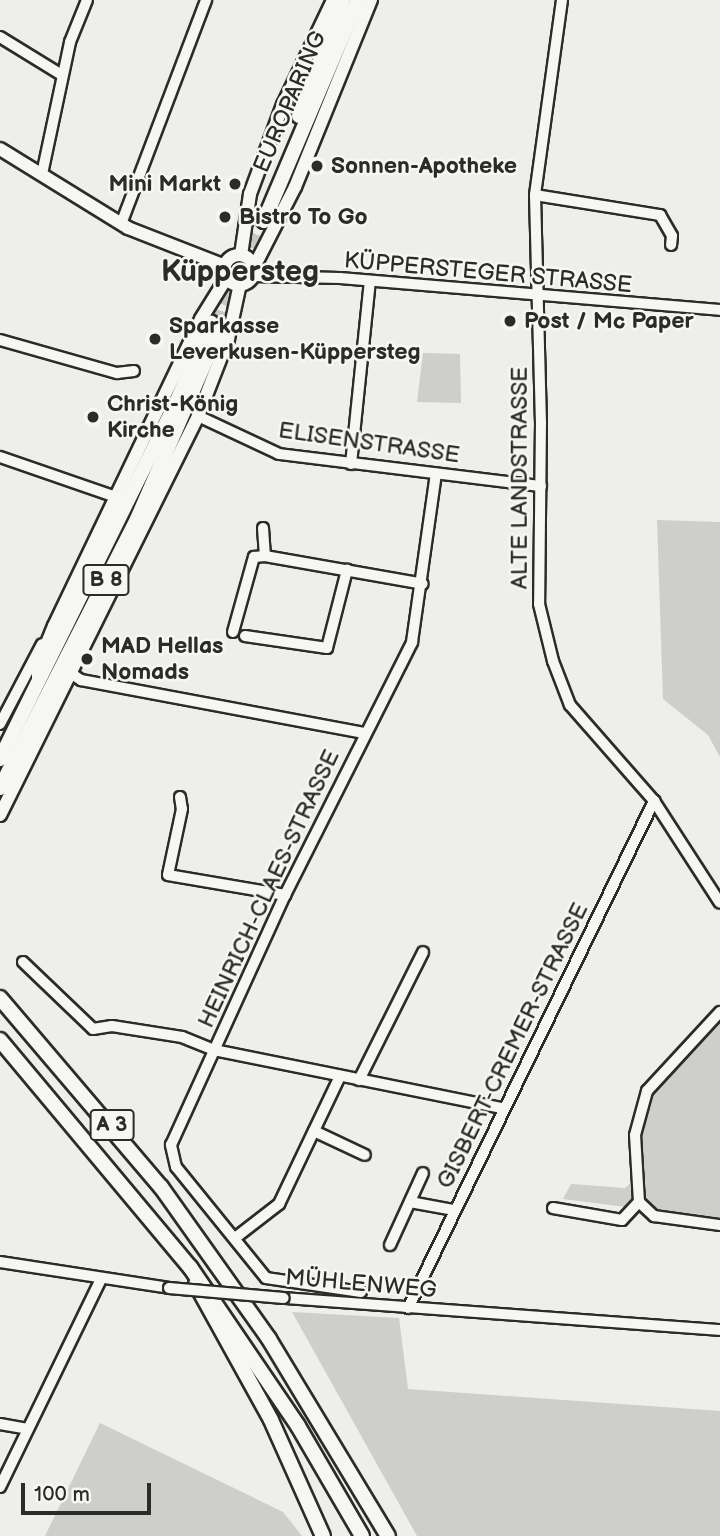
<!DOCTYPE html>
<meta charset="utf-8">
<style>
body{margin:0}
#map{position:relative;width:720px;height:1536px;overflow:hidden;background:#eeeeea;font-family:"Balsamiq Sans",sans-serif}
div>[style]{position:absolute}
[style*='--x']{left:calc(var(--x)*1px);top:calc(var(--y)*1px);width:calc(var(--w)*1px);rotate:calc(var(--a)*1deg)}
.green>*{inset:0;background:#cececa}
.highway-tunnel>*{height:14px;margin-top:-7px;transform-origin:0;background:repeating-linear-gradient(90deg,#c7c7c4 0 14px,transparent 0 21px)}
.roads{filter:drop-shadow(2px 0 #2b2b2b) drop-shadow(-2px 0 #2b2b2b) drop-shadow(0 2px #2b2b2b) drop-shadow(0 -2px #2b2b2b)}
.minor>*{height:10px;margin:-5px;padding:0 5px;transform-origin:5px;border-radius:5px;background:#f6f6f2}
.major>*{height:12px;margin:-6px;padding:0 6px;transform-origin:6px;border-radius:6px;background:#f6f6f2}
.major>.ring{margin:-6px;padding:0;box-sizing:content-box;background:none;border:12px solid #f6f6f2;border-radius:50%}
.highway>*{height:14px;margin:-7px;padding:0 7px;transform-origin:7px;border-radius:7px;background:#f6f6f2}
.bridges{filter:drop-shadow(2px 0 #2b2b2b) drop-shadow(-2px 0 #2b2b2b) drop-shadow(0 2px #2b2b2b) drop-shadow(0 -2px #2b2b2b)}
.minor-bridge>*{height:10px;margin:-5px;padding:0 5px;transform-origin:5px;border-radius:5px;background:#f6f6f2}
.dots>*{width:19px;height:19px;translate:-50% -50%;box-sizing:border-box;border:4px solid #f6f6f2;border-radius:50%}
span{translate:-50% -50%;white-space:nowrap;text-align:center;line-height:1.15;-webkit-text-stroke:5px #f6f6f2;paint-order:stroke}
.shield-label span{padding:2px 5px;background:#f6f6f2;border:2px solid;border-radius:5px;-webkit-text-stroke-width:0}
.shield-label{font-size:21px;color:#2b2b2b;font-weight:700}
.street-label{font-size:23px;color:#2b2b2b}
.poi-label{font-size:23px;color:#2b2b2b;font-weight:700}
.left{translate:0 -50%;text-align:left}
.right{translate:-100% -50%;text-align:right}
.district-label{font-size:30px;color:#2b2b2b;font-weight:700}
.scale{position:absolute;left:21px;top:1483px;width:130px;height:32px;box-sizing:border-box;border:4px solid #2b2b2b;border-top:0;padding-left:9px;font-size:21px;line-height:24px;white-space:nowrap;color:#2b2b2b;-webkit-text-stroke:5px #f6f6f2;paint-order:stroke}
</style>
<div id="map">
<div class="green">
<div style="clip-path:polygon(423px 353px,460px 354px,461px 403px,417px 402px)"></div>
<div style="clip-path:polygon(657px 520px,720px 522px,720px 757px,708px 735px,663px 699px)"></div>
<div style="clip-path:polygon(720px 1019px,720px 1219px,563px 1199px,571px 1184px,625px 1188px,641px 1174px,641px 1133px,650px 1095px)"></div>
<div style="clip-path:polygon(292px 1312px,399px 1318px,408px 1389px,720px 1411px,720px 1536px,417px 1536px)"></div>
<div style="clip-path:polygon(100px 1423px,283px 1512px,302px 1536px,45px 1536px)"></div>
</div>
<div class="highway-tunnel">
<div style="--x:211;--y:322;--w:114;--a:-65.7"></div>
<div style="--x:221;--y:326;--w:113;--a:-67.7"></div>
</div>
<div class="roads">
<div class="minor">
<div style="--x:562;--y:0;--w:197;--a:97.9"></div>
<div style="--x:535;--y:195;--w:227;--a:88.5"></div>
<div style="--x:541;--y:422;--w:182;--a:90.6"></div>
<div style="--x:539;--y:604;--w:59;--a:76.2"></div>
<div style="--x:553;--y:661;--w:47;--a:68.9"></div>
<div style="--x:570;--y:705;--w:128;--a:48.8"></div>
<div style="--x:654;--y:801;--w:121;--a:57.1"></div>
<div style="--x:0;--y:37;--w:73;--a:31.5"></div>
<div style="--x:42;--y:174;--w:135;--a:-78"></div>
<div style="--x:70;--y:42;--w:45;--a:-68"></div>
<div style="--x:535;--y:195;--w:127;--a:9.1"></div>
<div style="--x:660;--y:215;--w:24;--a:60"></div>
<div style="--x:672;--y:236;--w:9;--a:96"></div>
<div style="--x:121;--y:224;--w:240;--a:-69.2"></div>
<div style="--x:253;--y:276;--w:87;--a:1.3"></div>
<div style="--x:340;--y:278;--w:381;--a:4.8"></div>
<div style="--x:0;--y:340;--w:122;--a:15.8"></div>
<div style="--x:117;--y:373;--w:17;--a:-7"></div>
<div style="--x:198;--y:416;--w:89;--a:25.1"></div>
<div style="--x:279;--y:454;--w:264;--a:7"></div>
<div style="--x:0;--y:457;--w:123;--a:19"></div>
<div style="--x:351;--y:464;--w:184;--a:-84.1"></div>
<div style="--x:263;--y:528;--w:28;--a:86"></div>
<div style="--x:265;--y:556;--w:160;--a:10"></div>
<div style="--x:233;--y:632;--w:78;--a:-74.4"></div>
<div style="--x:254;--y:557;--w:11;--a:-5"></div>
<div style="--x:245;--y:636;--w:83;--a:8.3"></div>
<div style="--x:327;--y:648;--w:81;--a:-75.6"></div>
<div style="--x:72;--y:674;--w:11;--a:34"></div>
<div style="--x:81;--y:680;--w:288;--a:10.6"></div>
<div style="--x:0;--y:724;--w:90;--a:-62.3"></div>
<div style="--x:180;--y:797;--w:12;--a:81"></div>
<div style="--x:182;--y:809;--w:67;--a:102"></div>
<div style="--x:168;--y:875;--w:119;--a:9.7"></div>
<div style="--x:23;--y:962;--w:97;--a:43.7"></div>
<div style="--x:93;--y:1029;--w:19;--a:-9"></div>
<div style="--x:112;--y:1026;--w:71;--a:8.9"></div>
<div style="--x:182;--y:1037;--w:35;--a:22"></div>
<div style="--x:214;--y:1050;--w:294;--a:11.4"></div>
<div style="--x:359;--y:1080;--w:143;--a:-63.4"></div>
<div style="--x:314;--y:1131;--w:56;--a:25.2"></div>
<div style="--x:410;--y:1202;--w:45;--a:10.3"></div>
<div style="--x:639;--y:1202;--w:67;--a:-93.4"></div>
<div style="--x:635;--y:1135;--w:46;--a:-74.7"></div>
<div style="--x:647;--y:1091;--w:108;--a:-47.3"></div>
<div style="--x:553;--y:1208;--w:70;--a:9.9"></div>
<div style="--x:622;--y:1220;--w:25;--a:-47"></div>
<div style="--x:639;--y:1202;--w:21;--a:43"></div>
<div style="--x:654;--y:1216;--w:67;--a:7.8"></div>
<div style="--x:235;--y:1238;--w:56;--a:-37.7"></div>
<div style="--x:279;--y:1204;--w:142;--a:-64.5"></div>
<div style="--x:390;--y:1245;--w:79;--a:-65.4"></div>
<div style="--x:0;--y:1262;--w:171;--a:8.7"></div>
<div style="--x:361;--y:1292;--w:96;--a:-171.6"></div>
<div style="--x:266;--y:1278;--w:143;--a:-129"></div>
<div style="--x:176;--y:1167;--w:23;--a:-103"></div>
<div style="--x:171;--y:1145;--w:275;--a:-65.5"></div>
<div style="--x:285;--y:895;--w:283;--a:-63.3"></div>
<div style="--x:412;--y:642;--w:170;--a:-81.9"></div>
<div style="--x:284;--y:1298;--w:437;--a:4.2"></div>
<div style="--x:408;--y:1308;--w:564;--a:-64.12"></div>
<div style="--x:0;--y:1424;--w:28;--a:10"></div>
<div style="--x:0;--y:1487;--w:231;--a:-64.1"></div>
</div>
<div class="major">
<div style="--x:0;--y:149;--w:150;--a:31.7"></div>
<div style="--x:128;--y:228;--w:104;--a:21.4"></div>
<div style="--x:241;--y:255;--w:62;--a:-81.6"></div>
<div style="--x:250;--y:194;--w:95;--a:-69.7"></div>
<div style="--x:283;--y:105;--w:116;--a:-64.5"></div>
<div class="ring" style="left:224px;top:255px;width:18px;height:18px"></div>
<div style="--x:254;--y:267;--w:90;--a:-62.9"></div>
<div style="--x:295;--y:187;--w:202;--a:-67.9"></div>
<div style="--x:38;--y:681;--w:16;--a:-90"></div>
<div style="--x:38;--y:665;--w:42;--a:-67.7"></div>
<div style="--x:54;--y:626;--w:340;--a:-64.4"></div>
<div style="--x:201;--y:319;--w:49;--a:-58.2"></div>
<div style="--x:0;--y:815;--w:445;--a:-63.6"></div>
<div style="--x:198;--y:416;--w:83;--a:-68.7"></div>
<div style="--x:228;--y:339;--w:56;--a:-77.7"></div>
</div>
<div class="highway">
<div style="--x:299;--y:116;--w:124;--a:-69.2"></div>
<div style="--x:264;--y:221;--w:240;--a:-67"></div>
<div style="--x:0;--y:759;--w:395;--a:-63.7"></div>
<div style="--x:175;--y:405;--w:90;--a:-66.6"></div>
<div style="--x:0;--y:788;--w:302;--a:-63"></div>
<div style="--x:137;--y:519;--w:210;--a:-66.5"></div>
<div style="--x:0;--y:998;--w:248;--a:49.6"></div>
<div style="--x:161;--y:1187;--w:186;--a:54.6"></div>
<div style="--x:269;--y:1339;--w:230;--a:58.9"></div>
<div style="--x:0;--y:1040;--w:296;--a:50.1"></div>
<div style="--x:190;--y:1267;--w:192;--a:55.8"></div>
<div style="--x:298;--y:1426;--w:127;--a:59.8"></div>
<div style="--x:196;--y:1284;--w:155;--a:61.1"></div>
<div style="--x:271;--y:1420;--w:127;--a:65.9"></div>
</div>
</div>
<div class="bridges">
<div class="minor-bridge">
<div style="--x:169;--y:1288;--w:115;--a:5"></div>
</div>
</div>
<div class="dots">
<div style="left:317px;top:166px;background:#2b2b2b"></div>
<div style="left:235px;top:184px;background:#2b2b2b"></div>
<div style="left:225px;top:217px;background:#2b2b2b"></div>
<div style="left:510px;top:321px;background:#2b2b2b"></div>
<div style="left:155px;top:339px;background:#2b2b2b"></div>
<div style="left:93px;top:417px;background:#2b2b2b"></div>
<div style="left:87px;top:659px;background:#2b2b2b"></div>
</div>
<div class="shield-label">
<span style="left:106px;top:580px">B 8</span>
<span style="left:112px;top:1125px">A 3</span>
</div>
<div class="street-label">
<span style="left:290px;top:102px;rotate:-67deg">EUROPARING</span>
<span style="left:488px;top:273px;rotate:5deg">KÜPPERSTEGER STRASSE</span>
<span style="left:369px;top:443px;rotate:8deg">ELISENSTRASSE</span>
<span style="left:520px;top:478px;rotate:-90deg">ALTE LANDSTRASSE</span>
<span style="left:269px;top:889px;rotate:-65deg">HEINRICH-CLAES-STRASSE</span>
<span style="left:513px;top:1046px;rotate:-64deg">GISBERT-CREMER-STRASSE</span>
<span style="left:361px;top:1284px;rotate:5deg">MÜHLENWEG</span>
</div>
<div class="poi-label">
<span class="left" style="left:331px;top:166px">Sonnen-Apotheke</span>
<span class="right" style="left:221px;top:184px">Mini Markt</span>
<span class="left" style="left:239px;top:217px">Bistro To Go</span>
<span class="left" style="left:524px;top:321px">Post / Mc Paper</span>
<span class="left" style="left:169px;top:339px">Sparkasse<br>Leverkusen-Küppersteg</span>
<span class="left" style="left:107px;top:417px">Christ-König<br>Kirche</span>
<span class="left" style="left:101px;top:659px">MAD Hellas<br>Nomads</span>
</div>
<div class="district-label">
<span style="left:240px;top:272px">Küppersteg</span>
</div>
<div class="scale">100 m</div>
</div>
